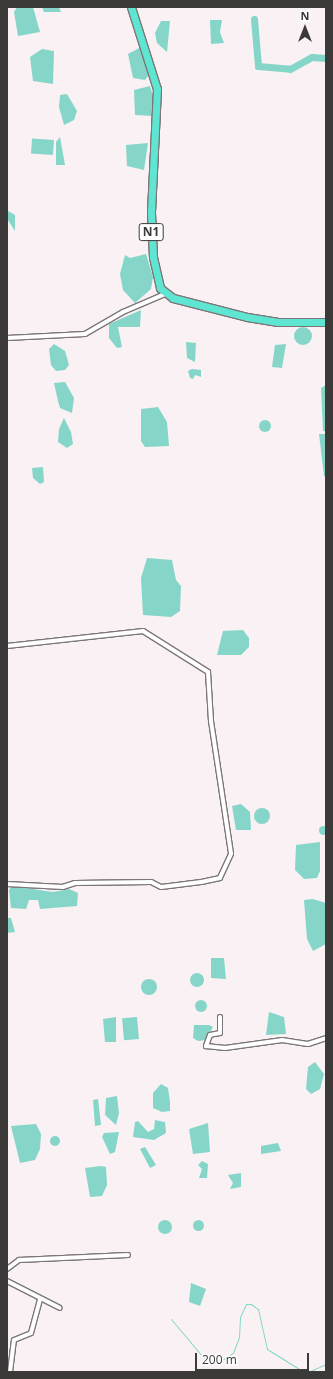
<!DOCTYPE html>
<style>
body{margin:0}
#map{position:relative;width:333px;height:1379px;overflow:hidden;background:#f9f1f3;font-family:"Open Sans",sans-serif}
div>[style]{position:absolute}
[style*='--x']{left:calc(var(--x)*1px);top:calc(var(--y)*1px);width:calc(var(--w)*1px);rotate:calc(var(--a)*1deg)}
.water>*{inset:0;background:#85d6c9;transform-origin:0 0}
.round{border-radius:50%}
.stream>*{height:1px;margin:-0.5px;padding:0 0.5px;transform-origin:0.5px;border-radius:0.5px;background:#85d6c9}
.river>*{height:7px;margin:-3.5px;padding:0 3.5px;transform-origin:3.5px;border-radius:3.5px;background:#85d6c9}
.roads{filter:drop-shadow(1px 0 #7d7678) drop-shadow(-1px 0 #7d7678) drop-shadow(0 1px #7d7678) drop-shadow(0 -1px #7d7678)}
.street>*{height:4px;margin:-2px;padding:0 2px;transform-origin:2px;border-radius:2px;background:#fff}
.highway>*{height:7px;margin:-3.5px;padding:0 3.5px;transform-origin:3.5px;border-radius:3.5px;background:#5ee6d3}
span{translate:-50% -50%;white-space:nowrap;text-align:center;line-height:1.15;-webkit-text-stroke:3px #fff;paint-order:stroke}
.shield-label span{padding:1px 3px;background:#fff;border:1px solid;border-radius:3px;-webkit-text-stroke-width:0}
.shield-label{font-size:12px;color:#3c3939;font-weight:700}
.frame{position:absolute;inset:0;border:8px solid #3c3939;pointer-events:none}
.north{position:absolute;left:285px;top:8px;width:40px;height:40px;-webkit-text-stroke:3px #fff;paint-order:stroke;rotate:0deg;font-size:11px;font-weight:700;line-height:16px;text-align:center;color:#3c3939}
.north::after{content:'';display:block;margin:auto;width:14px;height:18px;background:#3c3939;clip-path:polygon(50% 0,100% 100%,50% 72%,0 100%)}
.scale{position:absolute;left:195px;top:1353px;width:114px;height:18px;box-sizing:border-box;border:2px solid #3c3939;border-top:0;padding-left:5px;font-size:12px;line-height:14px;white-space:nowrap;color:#3c3939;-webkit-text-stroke:3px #fff;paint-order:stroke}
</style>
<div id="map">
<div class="water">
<div style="clip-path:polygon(17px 7px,33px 7px,40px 32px,18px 36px,14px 12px)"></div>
<div style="clip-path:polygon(42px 7px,59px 7px,61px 12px,44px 12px)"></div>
<div style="clip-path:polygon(210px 20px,222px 20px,220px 32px,224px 43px,211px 44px)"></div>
<div style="clip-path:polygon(161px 21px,170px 21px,167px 52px,157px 43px,155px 33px)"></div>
<div style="clip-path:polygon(141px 47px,149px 75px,145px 80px,133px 78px,128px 54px)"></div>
<div style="clip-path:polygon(42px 49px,54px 51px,53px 84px,33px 81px,30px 57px)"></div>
<div style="clip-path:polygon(150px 86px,154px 100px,153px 116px,135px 115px,134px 90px)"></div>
<div style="clip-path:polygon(67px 94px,77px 111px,74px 120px,64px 125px,59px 107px,60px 95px)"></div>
<div style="clip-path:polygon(60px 137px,65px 165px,56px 165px,56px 142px)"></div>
<div style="left:54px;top:140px;width:15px;height:22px;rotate:94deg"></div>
<div style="clip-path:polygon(148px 143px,144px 170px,127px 166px,126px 145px)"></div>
<div style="clip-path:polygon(8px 211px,15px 215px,15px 231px,8px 220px)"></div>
<div style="clip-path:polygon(146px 254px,153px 277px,151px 289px,135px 303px,123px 290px,120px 274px,125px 255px,130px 258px)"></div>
<div style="clip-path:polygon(141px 310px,140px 327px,118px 327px,122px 347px,117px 348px,109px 338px,109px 324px)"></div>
<div class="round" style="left:294px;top:327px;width:18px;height:18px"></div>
<div style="clip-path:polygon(186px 342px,196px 343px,195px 362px,187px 358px)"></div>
<div style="clip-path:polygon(54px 344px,65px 351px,69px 365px,65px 370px,56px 371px,51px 365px,49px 349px)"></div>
<div style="clip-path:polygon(286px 344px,282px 368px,272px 367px,275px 345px)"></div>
<div style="clip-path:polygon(192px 369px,201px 370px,201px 377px,195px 375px,193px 379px,190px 378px,188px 371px)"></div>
<div style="clip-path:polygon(65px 382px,74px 398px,72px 413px,60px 408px,58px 401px,54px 383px)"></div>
<div style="clip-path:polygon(326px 385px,326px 431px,323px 431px,321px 388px)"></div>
<div style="clip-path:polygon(158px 407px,167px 422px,169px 446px,145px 447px,141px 441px,141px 409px)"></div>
<div style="clip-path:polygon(64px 418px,71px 432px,73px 444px,67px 448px,58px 442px,59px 429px)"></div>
<div class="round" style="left:259px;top:420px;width:12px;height:12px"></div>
<div style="clip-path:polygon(319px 434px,326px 434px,326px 476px,324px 476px)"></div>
<div style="clip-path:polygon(43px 467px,44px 482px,40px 484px,33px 478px,32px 468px)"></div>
<div style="clip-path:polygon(147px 558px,172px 560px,176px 580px,181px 586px,180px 611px,171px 617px,143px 615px,141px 578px)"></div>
<div style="clip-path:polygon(243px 630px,249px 638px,249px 647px,241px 655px,217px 655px,223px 631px)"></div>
<div style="clip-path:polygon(241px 804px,250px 812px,251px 830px,236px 830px,232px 806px)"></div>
<div class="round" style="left:254px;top:808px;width:16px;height:16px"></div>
<div class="round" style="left:318.5px;top:825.5px;width:9px;height:9px"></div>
<div style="clip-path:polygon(320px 842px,320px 871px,317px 878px,304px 879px,295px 870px,296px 845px)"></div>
<div style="clip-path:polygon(12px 886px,53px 892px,69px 889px,78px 893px,77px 906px,40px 909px,38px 900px,29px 900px,26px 909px,11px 908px,9px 890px)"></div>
<div style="clip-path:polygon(313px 899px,326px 903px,326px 944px,313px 951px,307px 939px,304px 900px)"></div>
<div style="clip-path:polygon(7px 918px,11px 918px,15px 932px,7px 933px)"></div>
<div style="clip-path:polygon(211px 958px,224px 958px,226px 979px,211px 978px)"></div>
<div class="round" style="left:190px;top:973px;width:14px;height:14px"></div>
<div class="round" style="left:141px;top:979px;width:16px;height:16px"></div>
<div class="round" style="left:195px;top:1000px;width:12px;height:12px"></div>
<div style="clip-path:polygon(269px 1012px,284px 1017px,286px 1034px,266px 1035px)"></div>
<div style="clip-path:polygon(116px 1017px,116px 1042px,105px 1042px,103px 1019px)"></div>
<div style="left:137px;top:1017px;width:22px;height:15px;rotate:85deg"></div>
<div style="clip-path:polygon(194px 1025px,209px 1025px,213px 1027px,206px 1040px,198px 1041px,193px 1038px)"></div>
<div style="clip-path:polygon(315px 1062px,324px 1074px,320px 1089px,311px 1094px,306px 1089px,308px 1067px)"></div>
<div style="clip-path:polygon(161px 1084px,168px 1088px,170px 1102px,170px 1111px,162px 1112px,153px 1108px,153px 1093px)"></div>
<div style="clip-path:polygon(117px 1096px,119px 1113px,116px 1125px,105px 1115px,106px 1098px)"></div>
<div style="clip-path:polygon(98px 1099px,101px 1125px,95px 1126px,93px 1100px)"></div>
<div style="clip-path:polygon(155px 1120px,165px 1122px,166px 1133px,154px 1140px,133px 1137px,135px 1122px,138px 1121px,148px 1132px,154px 1129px)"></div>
<div style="clip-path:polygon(208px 1123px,210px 1152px,193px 1154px,189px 1129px)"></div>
<div style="clip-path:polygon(36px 1124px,41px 1134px,40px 1149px,35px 1160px,20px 1163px,11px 1126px)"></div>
<div style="clip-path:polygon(119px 1132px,115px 1152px,110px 1154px,102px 1137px,104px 1133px)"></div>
<div class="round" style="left:50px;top:1136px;width:10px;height:10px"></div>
<div style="clip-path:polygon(278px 1143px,281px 1151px,261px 1154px,261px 1146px)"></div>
<div style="clip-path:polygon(145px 1147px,156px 1165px,150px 1168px,140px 1149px)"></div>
<div style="clip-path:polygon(202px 1161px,208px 1164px,207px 1178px,199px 1178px,202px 1169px,198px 1165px)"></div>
<div style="clip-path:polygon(101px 1166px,106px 1167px,107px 1185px,102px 1196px,90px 1197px,85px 1168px)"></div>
<div style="clip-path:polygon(241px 1173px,241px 1187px,230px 1189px,233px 1183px,228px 1175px)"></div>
<div class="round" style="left:158px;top:1220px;width:14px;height:14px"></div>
<div class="round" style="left:192.5px;top:1219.5px;width:11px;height:11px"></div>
<div style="clip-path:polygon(191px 1283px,206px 1289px,200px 1306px,189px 1302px)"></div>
</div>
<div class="stream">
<div style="--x:171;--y:1319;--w:50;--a:49.9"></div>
<div style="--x:203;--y:1357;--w:15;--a:23"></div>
<div style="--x:217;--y:1363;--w:19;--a:-32"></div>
<div style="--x:233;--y:1353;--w:17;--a:-69"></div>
<div style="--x:239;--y:1337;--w:20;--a:-87"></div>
<div style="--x:240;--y:1317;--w:14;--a:-65"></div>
<div style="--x:246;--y:1304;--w:5;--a:0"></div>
<div style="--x:251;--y:1304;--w:9;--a:36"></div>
<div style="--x:258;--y:1309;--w:41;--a:77.3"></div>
<div style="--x:267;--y:1349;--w:44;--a:31.9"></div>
<div style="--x:308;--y:1372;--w:20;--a:-24"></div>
</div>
<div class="river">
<div style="--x:254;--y:19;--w:47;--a:85.1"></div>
<div style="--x:258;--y:66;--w:32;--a:5"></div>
<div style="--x:290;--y:69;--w:25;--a:-29"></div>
<div style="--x:312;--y:57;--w:14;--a:4"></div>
</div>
<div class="roads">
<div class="street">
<div style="--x:7;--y:338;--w:78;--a:-2.9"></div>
<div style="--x:85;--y:334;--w:44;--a:-30.1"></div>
<div style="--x:123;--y:312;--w:46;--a:-23.2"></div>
<div style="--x:7;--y:646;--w:137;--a:-6.3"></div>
<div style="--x:143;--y:631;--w:77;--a:32.2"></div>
<div style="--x:208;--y:672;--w:49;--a:86.5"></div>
<div style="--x:211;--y:721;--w:134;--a:81.4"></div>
<div style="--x:231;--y:854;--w:26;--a:115"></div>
<div style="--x:220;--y:878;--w:19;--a:168"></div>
<div style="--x:201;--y:882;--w:40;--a:172.9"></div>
<div style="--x:161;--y:887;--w:11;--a:-153"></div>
<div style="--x:151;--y:882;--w:76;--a:179.2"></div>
<div style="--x:75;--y:883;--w:13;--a:162"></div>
<div style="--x:63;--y:887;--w:56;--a:-176.9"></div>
<div style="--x:220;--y:1017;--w:16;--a:90"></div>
<div style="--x:220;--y:1033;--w:10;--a:169"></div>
<div style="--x:210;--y:1035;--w:12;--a:110"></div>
<div style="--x:206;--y:1046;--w:19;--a:6"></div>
<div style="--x:225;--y:1048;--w:58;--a:-8"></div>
<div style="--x:282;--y:1040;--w:26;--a:9"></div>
<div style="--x:308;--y:1044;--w:19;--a:-18"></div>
<div style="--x:7;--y:1269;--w:15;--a:-37"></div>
<div style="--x:19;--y:1260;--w:109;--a:-2.6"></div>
<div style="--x:7;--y:1281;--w:59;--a:27"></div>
<div style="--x:10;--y:1372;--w:32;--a:-83"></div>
<div style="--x:14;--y:1340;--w:18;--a:-22"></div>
<div style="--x:31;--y:1333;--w:34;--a:-75"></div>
</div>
<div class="highway">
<div style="--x:131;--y:7;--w:86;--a:72.4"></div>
<div style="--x:157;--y:89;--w:124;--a:92.8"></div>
<div style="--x:151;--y:213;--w:44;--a:87.4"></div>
<div style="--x:153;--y:257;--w:32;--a:77"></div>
<div style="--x:160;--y:288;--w:16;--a:38"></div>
<div style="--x:173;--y:298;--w:76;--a:14.4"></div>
<div style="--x:247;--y:317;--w:30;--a:9"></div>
<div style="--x:277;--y:322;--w:49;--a:0"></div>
</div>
</div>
<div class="shield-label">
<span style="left:151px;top:232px">N1</span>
</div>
<div class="frame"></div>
<div class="north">N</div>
<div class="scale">200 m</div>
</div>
